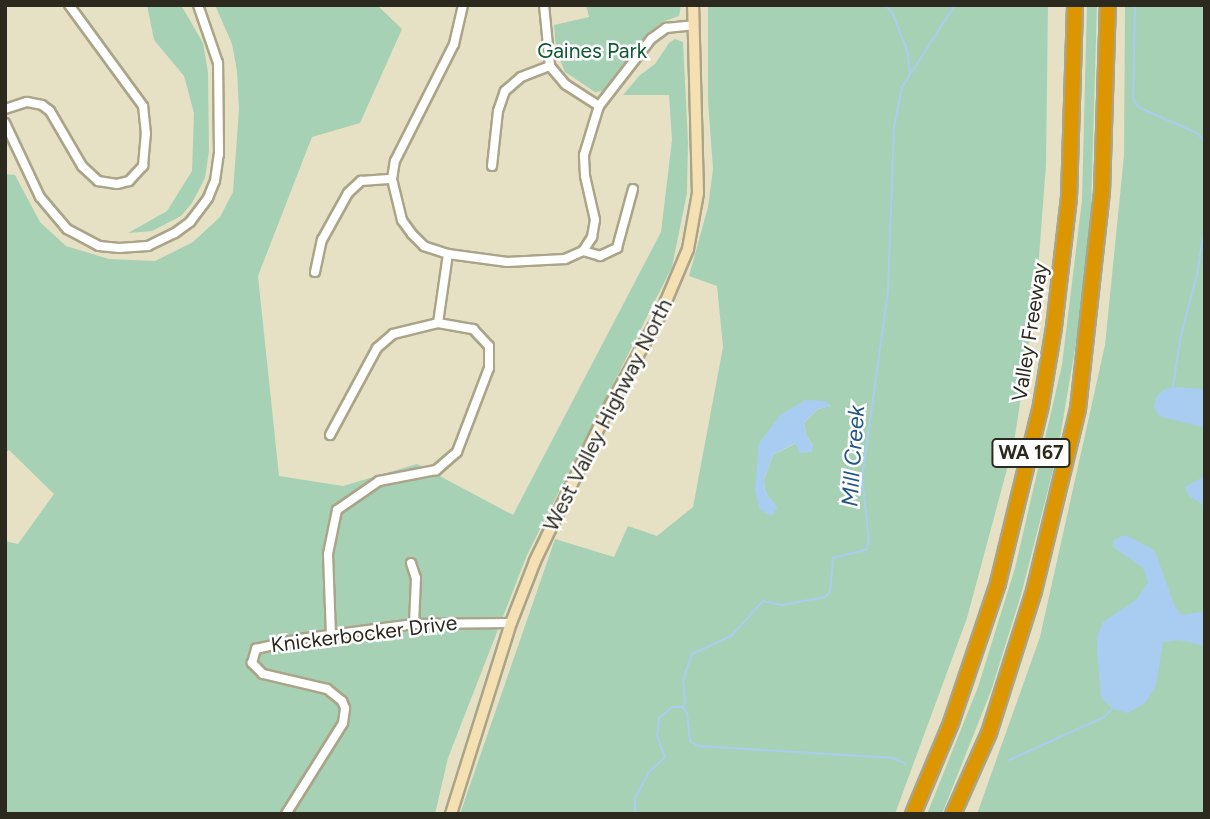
<!DOCTYPE html>
<style>
body{margin:0}
#map{position:relative;width:1210px;height:819px;overflow:hidden;background:#e6e1c4;font-family:Figtree,sans-serif}
div>[style]{position:absolute}
[style*='--x']{left:calc(var(--x)*1px);top:calc(var(--y)*1px);width:calc(var(--w)*1px);rotate:calc(var(--a)*1deg)}
.green>*{inset:0;background:#a7d1b4}
.water>*{inset:0;background:#a9cdf1}
.stream>*{height:2px;margin:-1px;padding:0 1px;transform-origin:1px;border-radius:1px;background:#a9cdf1}
.roads{filter:drop-shadow(2px 0 #aaa489) drop-shadow(-2px 0 #aaa489) drop-shadow(0 2px #aaa489) drop-shadow(0 -2px #aaa489)}
.street>*{height:8px;margin:-4px;padding:0 4px;transform-origin:4px;border-radius:4px;background:#fff}
.secondary>*{height:10px;margin:-5px;padding:0 5px;transform-origin:5px;border-radius:5px;background:#f4e0b2}
.highway>*{height:14px;margin:-7px;padding:0 7px;transform-origin:7px;border-radius:7px;background:#db9600}
span{translate:-50% -50%;white-space:nowrap;text-align:center;line-height:1.15;-webkit-text-stroke:5px #fff;paint-order:stroke}
.shield-label span{padding:2px 5px;background:#fff;border:2px solid;border-radius:5px;-webkit-text-stroke-width:0}
.shield-label{font-size:19px;color:#2c2a1f;font-weight:700}
.park-label{font-size:21px;color:#0f5832}
.street-label{font-size:21px;color:#2c2a1f}
.water-label{font-size:23px;color:#245785;font-style:italic}
.frame{position:absolute;inset:0;border:7px solid #2c2a1f;pointer-events:none}
</style>
<div id="map">
<div class="green">
<div style="clip-path:polygon(147px 5px,181px 5px,203px 43px,208px 72px,209px 151px,205px 178px,192px 203px,181px 216px,152px 231px,128px 233px,167px 211px,192px 171px,194px 113px,184px 76px,154px 40px)"></div>
<div style="clip-path:polygon(215px 5px,377px 5px,402px 29px,360px 123px,312px 137px,258px 276px,279px 476px,343px 486px,417px 464px,513px 515px,661px 232px,672px 140px,669px 95px,623px 95px,640px 75px,655px 64px,669px 43px,675px 39px,683px 42px,688px 142px,687px 193px,672px 267px,527px 555px,448px 758px,435px 814px,5px 814px,5px 541px,18px 544px,54px 494px,9px 450px,5px 453px,5px 174px,15px 175px,40px 222px,66px 246px,109px 259px,155px 261px,193px 242px,220px 217px,233px 192px,239px 109px,237px 71px,232px 44px)"></div>
<div style="clip-path:polygon(586px 5px,681px 5px,679px 16px,662px 22px,647px 34px,602px 91px,595px 92px,565px 72px,556px 50px,554px 25px,589px 17px)"></div>
<div style="clip-path:polygon(evenodd,708px 5px,1048px 5px,1046px 165px,1036px 296px,1014px 443px,967px 618px,895px 814px,460px 814px,555px 539px,614px 557px,628px 526px,657px 536px,693px 507px,723px 347px,717px 286px,689px 276px,708px 207px,713px 169px,708px 101px,708px 5px,806px 400px,831px 406px,818px 409px,804px 423px,806px 435px,813px 446px,796px 443px,773px 455px,764px 480px,765px 491px,777px 508px,755px 491px,781px 415px,806px 400px)"></div>
<div style="clip-path:polygon(1087px 5px,1097px 5px,1091px 210px,1078px 331px,1057px 455px,1021px 595px,991px 691px,942px 814px,927px 814px,978px 687px,1015px 568px,1062px 365px,1082px 200px)"></div>
<div style="clip-path:polygon(1125px 5px,1205px 5px,1205px 814px,977px 814px,1040px 637px,1105px 345px,1124px 155px)"></div>
</div>
<div class="water">
<div style="clip-path:polygon(1173px 387px,1205px 389px,1205px 428px,1159px 416px,1154px 408px,1156px 397px,1163px 390px)"></div>
<div style="clip-path:polygon(806px 400px,825px 401px,832px 406px,818px 409px,804px 423px,806px 435px,813px 446px,812px 452px,800px 453px,795px 443px,773px 455px,764px 480px,765px 491px,777px 508px,771px 516px,760px 510px,755px 491px,759px 443px,781px 414px)"></div>
<div style="clip-path:polygon(1205px 476px,1205px 506px,1189px 496px,1185px 487px)"></div>
<div style="clip-path:polygon(1122px 536px,1128px 536px,1155px 551px,1175px 607px,1182px 615px,1205px 611px,1205px 646px,1179px 640px,1163px 642px,1156px 686px,1145px 703px,1128px 713px,1113px 709px,1101px 698px,1097px 652px,1097px 636px,1103px 622px,1137px 599px,1148px 582px,1143px 568px,1112px 546px,1113px 541px)"></div>
</div>
<div class="stream">
<div style="--x:884;--y:5;--w:11;--a:41"></div>
<div style="--x:892;--y:12;--w:41;--a:68.5"></div>
<div style="--x:907;--y:50;--w:23;--a:83"></div>
<div style="--x:1135;--y:5;--w:93;--a:91.2"></div>
<div style="--x:1133;--y:98;--w:10;--a:61"></div>
<div style="--x:1138;--y:107;--w:64;--a:23.8"></div>
<div style="--x:1197;--y:133;--w:12;--a:48"></div>
<div style="--x:1173;--y:387;--w:49;--a:-81.7"></div>
<div style="--x:1180;--y:339;--w:67;--a:-75.3"></div>
<div style="--x:1197;--y:274;--w:51;--a:-80.9"></div>
<div style="--x:683;--y:708;--w:6;--a:51"></div>
<div style="--x:687;--y:713;--w:28;--a:84"></div>
<div style="--x:690;--y:741;--w:9;--a:32"></div>
<div style="--x:698;--y:746;--w:194;--a:3.5"></div>
<div style="--x:892;--y:758;--w:15;--a:23"></div>
<div style="--x:1009;--y:760;--w:104;--a:-24.4"></div>
<div style="--x:1104;--y:717;--w:13;--a:-45"></div>
<div style="--x:635;--y:814;--w:16;--a:-90"></div>
<div style="--x:635;--y:798;--w:30;--a:-62"></div>
<div style="--x:649;--y:772;--w:22;--a:-43"></div>
<div style="--x:665;--y:757;--w:22;--a:-111"></div>
<div style="--x:657;--y:736;--w:18;--a:-84"></div>
<div style="--x:659;--y:718;--w:17;--a:-40"></div>
<div style="--x:672;--y:707;--w:11;--a:0"></div>
<div style="--x:683;--y:707;--w:5;--a:-68"></div>
<div style="--x:685;--y:702;--w:22;--a:-95"></div>
<div style="--x:683;--y:680;--w:28;--a:-71"></div>
<div style="--x:692;--y:654;--w:43;--a:-24.8"></div>
<div style="--x:731;--y:636;--w:47;--a:-47.6"></div>
<div style="--x:763;--y:601;--w:19;--a:12"></div>
<div style="--x:782;--y:605;--w:44;--a:-10.5"></div>
<div style="--x:825;--y:597;--w:7;--a:-45"></div>
<div style="--x:830;--y:592;--w:34;--a:-85"></div>
<div style="--x:833;--y:558;--w:34;--a:-14"></div>
<div style="--x:866;--y:550;--w:10;--a:-73"></div>
<div style="--x:869;--y:540;--w:62;--a:-96.4"></div>
<div style="--x:862;--y:478;--w:190;--a:-82.1"></div>
<div style="--x:888;--y:290;--w:163;--a:-87.9"></div>
<div style="--x:894;--y:127;--w:41;--a:-78.7"></div>
<div style="--x:902;--y:87;--w:98;--a:-57.1"></div>
</div>
<div class="roads">
<div class="street">
<div style="--x:599;--y:106;--w:85;--a:-52.2"></div>
<div style="--x:651;--y:39;--w:19;--a:-36"></div>
<div style="--x:666;--y:28;--w:27;--a:-6"></div>
<div style="--x:5;--y:109;--w:23;--a:-18"></div>
<div style="--x:27;--y:102;--w:15;--a:11"></div>
<div style="--x:42;--y:105;--w:10;--a:37"></div>
<div style="--x:50;--y:111;--w:64;--a:59.8"></div>
<div style="--x:82;--y:166;--w:22;--a:43"></div>
<div style="--x:98;--y:181;--w:19;--a:9"></div>
<div style="--x:117;--y:184;--w:12;--a:-14"></div>
<div style="--x:129;--y:181;--w:21;--a:-47"></div>
<div style="--x:143;--y:166;--w:32;--a:-85"></div>
<div style="--x:146;--y:134;--w:28;--a:-96"></div>
<div style="--x:143;--y:106;--w:125;--a:-126.2"></div>
<div style="--x:5;--y:123;--w:82;--a:64.7"></div>
<div style="--x:40;--y:197;--w:42;--a:49.8"></div>
<div style="--x:67;--y:229;--w:36;--a:28"></div>
<div style="--x:99;--y:246;--w:20;--a:6"></div>
<div style="--x:119;--y:248;--w:29;--a:-4"></div>
<div style="--x:148;--y:246;--w:30;--a:-26"></div>
<div style="--x:175;--y:233;--w:19;--a:-36"></div>
<div style="--x:190;--y:222;--w:30;--a:-53"></div>
<div style="--x:208;--y:198;--w:18;--a:-68"></div>
<div style="--x:215;--y:181;--w:27;--a:-82"></div>
<div style="--x:219;--y:154;--w:91;--a:-90.6"></div>
<div style="--x:218;--y:63;--w:61;--a:-109"></div>
<div style="--x:492;--y:166;--w:55;--a:-83.8"></div>
<div style="--x:498;--y:111;--w:21;--a:-71"></div>
<div style="--x:505;--y:91;--w:21;--a:-41"></div>
<div style="--x:521;--y:77;--w:31;--a:-21"></div>
<div style="--x:583;--y:251;--w:18;--a:16"></div>
<div style="--x:600;--y:256;--w:19;--a:-25"></div>
<div style="--x:617;--y:248;--w:61;--a:-74.8"></div>
<div style="--x:448;--y:254;--w:60;--a:7.7"></div>
<div style="--x:507;--y:262;--w:58;--a:-3"></div>
<div style="--x:565;--y:259;--w:20;--a:-24"></div>
<div style="--x:583;--y:251;--w:17;--a:-57"></div>
<div style="--x:592;--y:237;--w:17;--a:-80"></div>
<div style="--x:595;--y:220;--w:45;--a:-102.8"></div>
<div style="--x:585;--y:176;--w:21;--a:-93"></div>
<div style="--x:584;--y:155;--w:51;--a:-73"></div>
<div style="--x:599;--y:106;--w:40;--a:-147.1"></div>
<div style="--x:565;--y:84;--w:23;--a:-130"></div>
<div style="--x:550;--y:66;--w:61;--a:-95.6"></div>
<div style="--x:315;--y:272;--w:33;--a:-78"></div>
<div style="--x:322;--y:240;--w:54;--a:-61"></div>
<div style="--x:348;--y:193;--w:18;--a:-43"></div>
<div style="--x:361;--y:181;--w:31;--a:-4"></div>
<div style="--x:438;--y:323;--w:70;--a:-81.8"></div>
<div style="--x:448;--y:254;--w:25;--a:-162"></div>
<div style="--x:424;--y:246;--w:17;--a:-135"></div>
<div style="--x:412;--y:234;--w:17;--a:-126"></div>
<div style="--x:402;--y:220;--w:42;--a:-103.7"></div>
<div style="--x:392;--y:179;--w:18;--a:-81"></div>
<div style="--x:395;--y:161;--w:131;--a:-63.2"></div>
<div style="--x:454;--y:44;--w:40;--a:-77"></div>
<div style="--x:330;--y:435;--w:99;--a:-61.6"></div>
<div style="--x:377;--y:348;--w:21;--a:-41"></div>
<div style="--x:393;--y:334;--w:46;--a:-13.7"></div>
<div style="--x:438;--y:323;--w:36;--a:10"></div>
<div style="--x:473;--y:329;--w:23;--a:47"></div>
<div style="--x:489;--y:346;--w:22;--a:90"></div>
<div style="--x:489;--y:368;--w:90;--a:110.9"></div>
<div style="--x:457;--y:452;--w:28;--a:139"></div>
<div style="--x:436;--y:470;--w:58;--a:169.1"></div>
<div style="--x:379;--y:481;--w:51;--a:145.4"></div>
<div style="--x:337;--y:510;--w:45;--a:101.6"></div>
<div style="--x:328;--y:554;--w:82;--a:87.9"></div>
<div style="--x:411;--y:563;--w:16;--a:72"></div>
<div style="--x:416;--y:578;--w:46;--a:92.5"></div>
<div style="--x:286;--y:814;--w:107;--a:-57.9"></div>
<div style="--x:343;--y:723;--w:15;--a:-82"></div>
<div style="--x:345;--y:708;--w:8;--a:-113"></div>
<div style="--x:342;--y:701;--w:19;--a:-141"></div>
<div style="--x:327;--y:689;--w:66;--a:-166.8"></div>
<div style="--x:263;--y:674;--w:16;--a:-135"></div>
<div style="--x:252;--y:663;--w:15;--a:-74"></div>
<div style="--x:256;--y:649;--w:44;--a:-13.1"></div>
<div style="--x:299;--y:639;--w:116;--a:-7.4"></div>
<div style="--x:414;--y:624;--w:97;--a:-0.6"></div>
</div>
<div class="secondary">
<div style="--x:451;--y:814;--w:200;--a:-72.6"></div>
<div style="--x:511;--y:623;--w:66;--a:-68.8"></div>
<div style="--x:535;--y:561;--w:162;--a:-64.4"></div>
<div style="--x:605;--y:415;--w:116;--a:-61.2"></div>
<div style="--x:661;--y:313;--w:69;--a:-67.1"></div>
<div style="--x:688;--y:249;--w:57;--a:-79.9"></div>
<div style="--x:698;--y:193;--w:188;--a:-91.5"></div>
</div>
<div class="highway">
<div style="--x:913;--y:814;--w:99;--a:-67.3"></div>
<div style="--x:951;--y:723;--w:148;--a:-71.4"></div>
<div style="--x:998;--y:583;--w:183;--a:-76.4"></div>
<div style="--x:1041;--y:405;--w:79;--a:-80.5"></div>
<div style="--x:1054;--y:327;--w:131;--a:-83.4"></div>
<div style="--x:1069;--y:197;--w:192;--a:-88.2"></div>
<div style="--x:953;--y:814;--w:89;--a:-66"></div>
<div style="--x:989;--y:733;--w:149;--a:-72.4"></div>
<div style="--x:1034;--y:591;--w:187;--a:-76.4"></div>
<div style="--x:1078;--y:409;--w:218;--a:-83.7"></div>
<div style="--x:1102;--y:192;--w:187;--a:-88.2"></div>
</div>
</div>
<div class="shield-label">
<span style="left:1031px;top:453px">WA 167</span>
</div>
<div class="park-label">
<span style="left:592px;top:51px">Gaines Park</span>
</div>
<div class="street-label">
<span style="left:1030px;top:332px;rotate:-81deg">Valley Freeway</span>
<span style="left:608px;top:415px;rotate:-63deg">West Valley Highway North</span>
<span style="left:364px;top:634px;rotate:-7deg">Knickerbocker Drive</span>
</div>
<div class="water-label">
<span style="left:853px;top:456px;rotate:-86deg">Mill Creek</span>
</div>
<div class="frame"></div>
</div>
